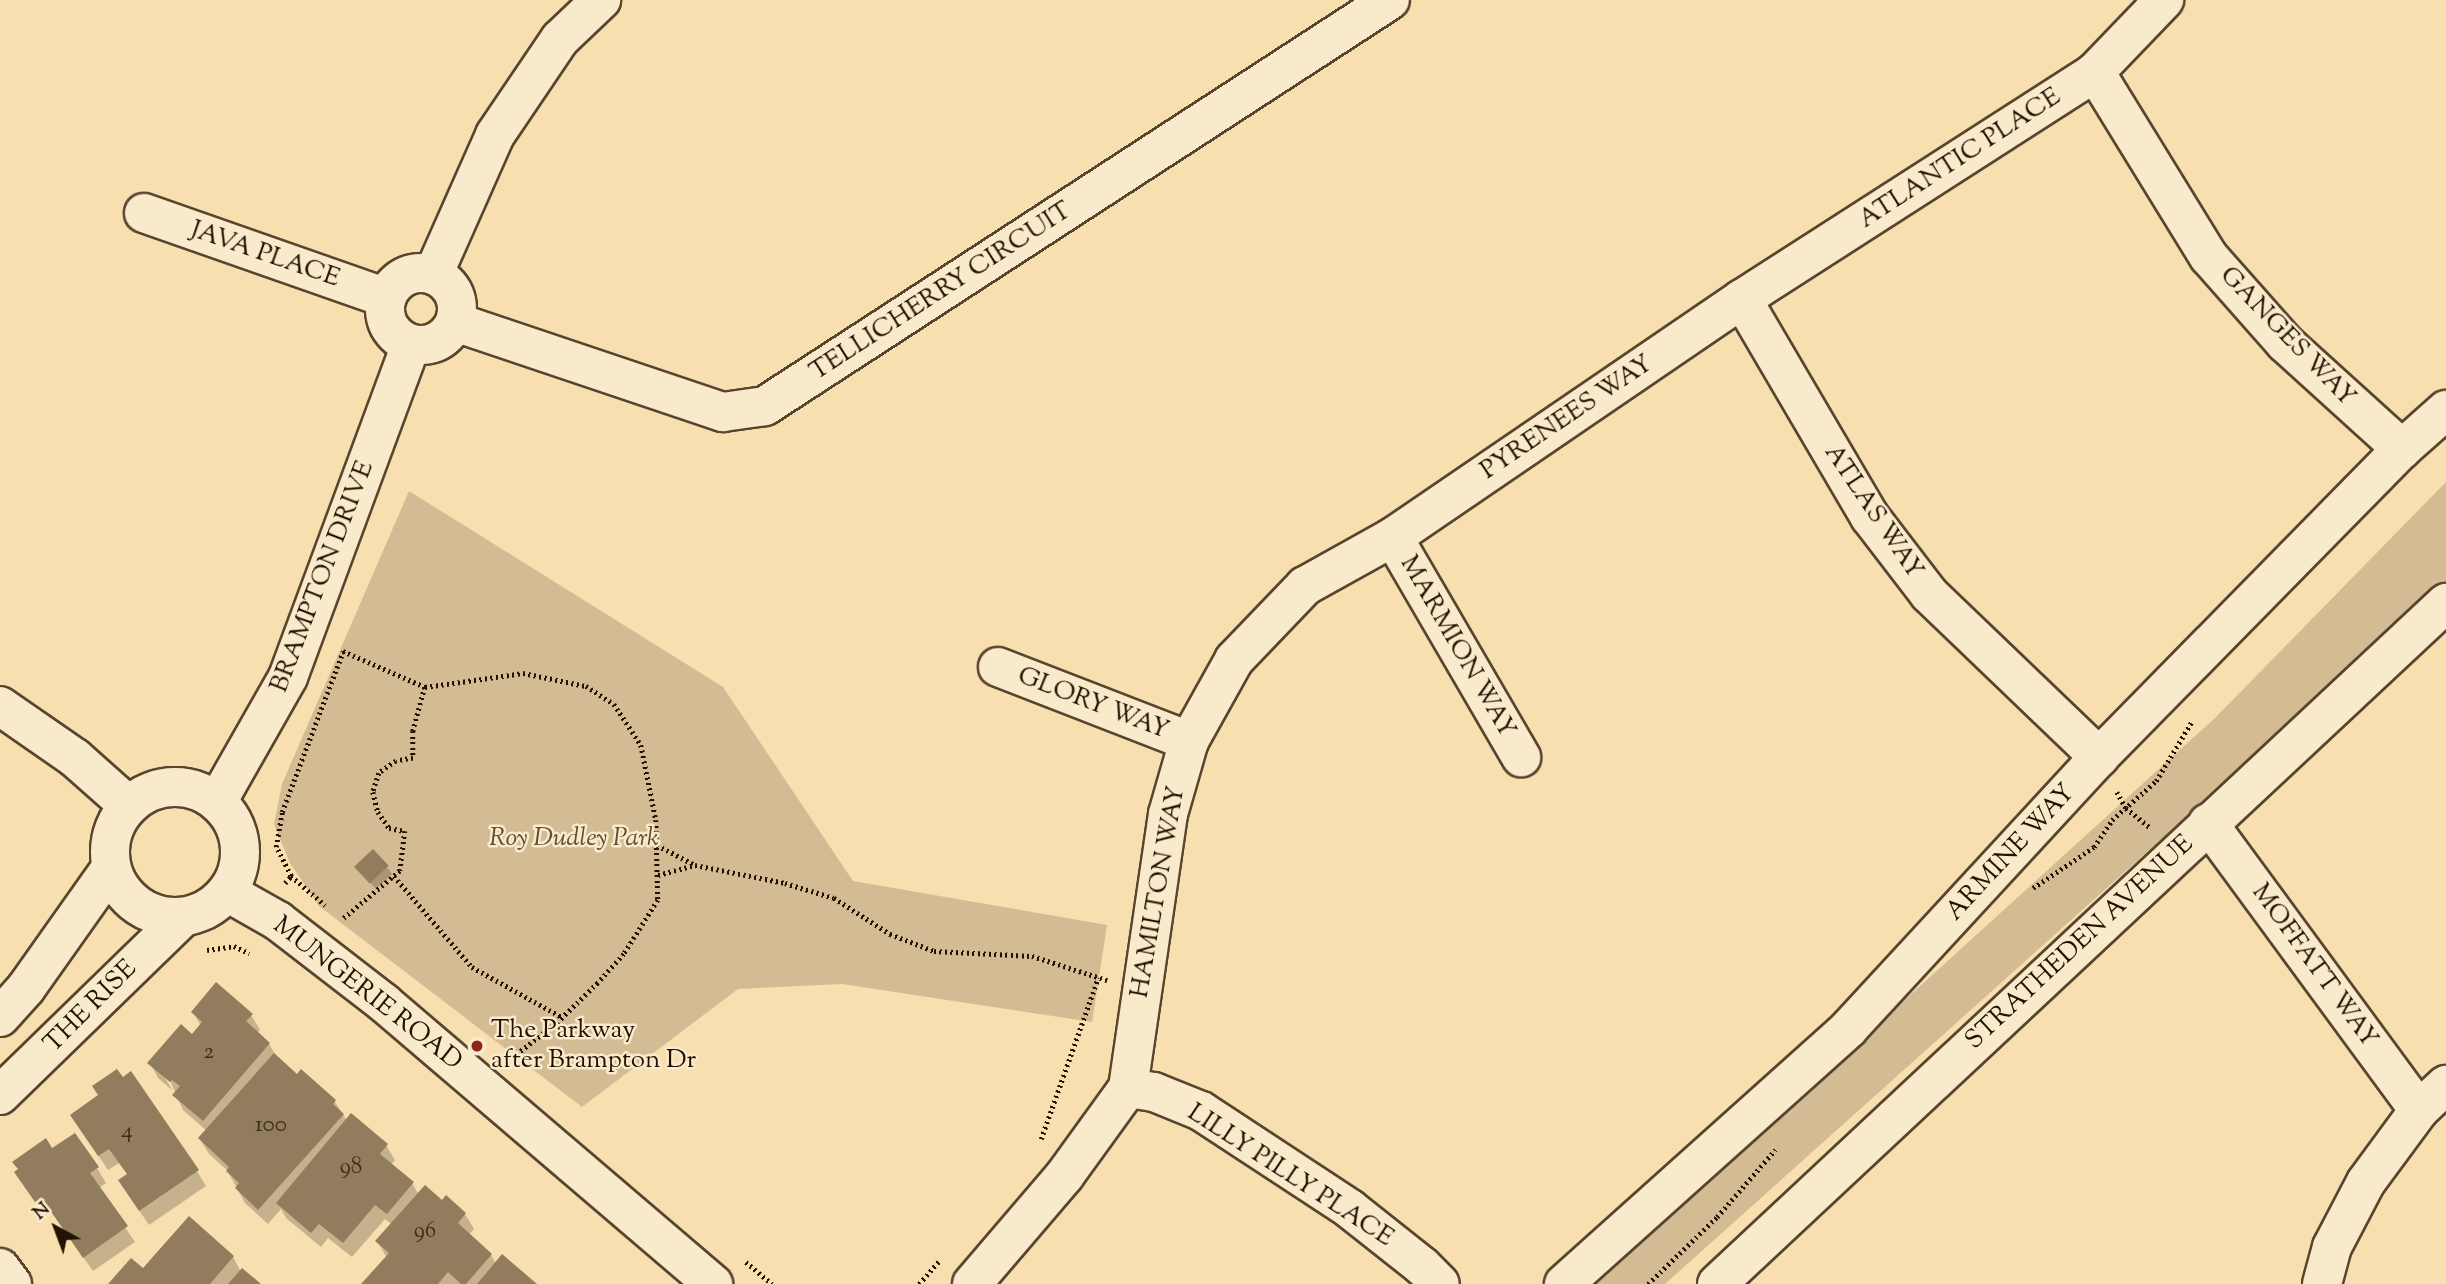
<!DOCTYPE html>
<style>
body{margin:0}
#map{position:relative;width:2446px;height:1284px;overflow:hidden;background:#f7dfb0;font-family:"Sorts Mill Goudy",serif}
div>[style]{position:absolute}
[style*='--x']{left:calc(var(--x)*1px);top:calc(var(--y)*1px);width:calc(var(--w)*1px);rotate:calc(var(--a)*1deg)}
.green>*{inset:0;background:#d3bc93}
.shadow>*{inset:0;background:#0003}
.building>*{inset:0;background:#917d5d;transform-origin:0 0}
.path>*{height:4.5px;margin-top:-2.25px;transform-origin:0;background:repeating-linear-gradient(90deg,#231203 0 2px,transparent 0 5.5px)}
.roads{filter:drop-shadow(2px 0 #58452e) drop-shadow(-2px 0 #58452e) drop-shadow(0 2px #58452e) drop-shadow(0 -2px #58452e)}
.minor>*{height:38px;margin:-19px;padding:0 19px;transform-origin:19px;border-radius:19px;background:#faeacc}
.tertiary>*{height:38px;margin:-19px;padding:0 19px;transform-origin:19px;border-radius:19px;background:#faeacc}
.tertiary>.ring{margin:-19px;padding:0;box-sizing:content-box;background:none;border:38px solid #faeacc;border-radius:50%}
.dots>*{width:19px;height:19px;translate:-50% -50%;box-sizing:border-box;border:4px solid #faeacc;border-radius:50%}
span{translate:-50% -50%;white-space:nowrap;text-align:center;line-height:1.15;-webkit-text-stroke:5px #faeacc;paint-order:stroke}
.number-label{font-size:23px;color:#3e2d1a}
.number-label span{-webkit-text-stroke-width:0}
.street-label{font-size:26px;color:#231203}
.park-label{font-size:26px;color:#614e35;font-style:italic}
.poi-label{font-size:26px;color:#231203}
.left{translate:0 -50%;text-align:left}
.north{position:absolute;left:21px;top:1193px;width:70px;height:70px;-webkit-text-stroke:5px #faeacc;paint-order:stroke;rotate:319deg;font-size:19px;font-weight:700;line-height:28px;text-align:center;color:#231203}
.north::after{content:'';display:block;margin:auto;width:24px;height:32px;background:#231203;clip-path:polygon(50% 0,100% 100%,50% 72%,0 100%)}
</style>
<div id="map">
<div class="green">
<div style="clip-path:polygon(2446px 482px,2446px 584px,1665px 1284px,1592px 1284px,2215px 718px)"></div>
<div style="clip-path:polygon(409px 491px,723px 687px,853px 881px,1107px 925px,1092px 1022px,842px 984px,738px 989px,582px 1107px,319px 906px,290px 863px,274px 824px,282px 784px)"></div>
</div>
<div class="shadow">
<div style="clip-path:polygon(356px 867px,387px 867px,392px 874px,376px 889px)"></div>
<div style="clip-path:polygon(193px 1012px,251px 1015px,260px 1030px,257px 1033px,269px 1044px,278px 1059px,297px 1077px,335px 1102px,347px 1121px,386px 1145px,395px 1160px,391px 1165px,412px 1183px,419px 1195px,465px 1214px,474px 1229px,469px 1235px,491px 1255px,496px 1264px,534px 1284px,364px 1284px,387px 1258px,377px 1241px,392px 1225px,385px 1219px,352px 1257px,328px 1238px,321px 1247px,286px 1218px,281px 1209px,268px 1224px,245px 1203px,227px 1170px,209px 1154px,200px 1139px,207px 1131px,183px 1110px,167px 1074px,164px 1076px,173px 1091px,158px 1078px,150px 1063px,192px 1036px,201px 1026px)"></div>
<div style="clip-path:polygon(81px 1130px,197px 1171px,206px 1186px,149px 1225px,129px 1195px,128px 1175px,119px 1163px,108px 1170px)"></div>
<div style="clip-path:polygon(52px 1151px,97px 1168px,106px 1183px,99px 1188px,135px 1242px,93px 1271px,51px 1211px,45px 1216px,16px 1172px)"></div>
<div style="clip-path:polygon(233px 1257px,241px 1272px,258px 1284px,111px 1284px,144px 1271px)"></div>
</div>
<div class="building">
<div style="left:373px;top:849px;width:23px;height:26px;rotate:47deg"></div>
<div style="clip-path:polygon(216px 982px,253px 1014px,246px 1021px,270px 1043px,203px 1121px,172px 1095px,180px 1086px,172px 1080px,170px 1082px,147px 1063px,181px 1024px,192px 1034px,202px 1022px,191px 1012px)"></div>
<div style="clip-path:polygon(274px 1053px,297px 1074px,301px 1069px,336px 1100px,333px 1104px,344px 1114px,258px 1210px,235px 1188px,239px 1183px,226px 1171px,229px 1167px,198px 1138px)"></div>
<div style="clip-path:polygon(117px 1069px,123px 1077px,131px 1071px,199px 1170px,139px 1211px,118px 1180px,127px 1174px,109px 1149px,98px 1156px,70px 1115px,98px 1095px,92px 1086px)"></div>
<div style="clip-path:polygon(351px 1113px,388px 1144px,380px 1154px,414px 1182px,387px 1214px,375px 1205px,343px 1243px,319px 1224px,311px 1233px,276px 1203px)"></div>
<div style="clip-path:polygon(75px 1133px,99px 1167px,90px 1173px,128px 1226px,83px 1258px,41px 1197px,35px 1202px,14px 1172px,18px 1169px,12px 1162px,46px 1138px,52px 1148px)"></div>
<div style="clip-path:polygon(425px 1185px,442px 1200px,446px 1195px,466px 1213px,458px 1223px,492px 1254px,466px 1284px,461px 1284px,448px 1272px,438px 1284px,361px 1284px,389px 1253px,375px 1241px)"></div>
<div style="clip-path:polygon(189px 1216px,234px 1256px,210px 1284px,108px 1284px,131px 1258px,143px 1268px)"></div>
<div style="clip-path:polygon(502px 1254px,537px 1284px,477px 1284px)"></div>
<div style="clip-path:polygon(242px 1268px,261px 1284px,228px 1284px)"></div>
</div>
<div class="path">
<div style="--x:425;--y:687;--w:99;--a:-8.1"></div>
<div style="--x:523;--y:673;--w:64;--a:11.7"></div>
<div style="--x:586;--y:686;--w:33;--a:33"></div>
<div style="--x:614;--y:704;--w:49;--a:56.6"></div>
<div style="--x:641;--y:745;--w:76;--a:78.7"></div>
<div style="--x:656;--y:820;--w:80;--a:88.6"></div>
<div style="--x:658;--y:900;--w:64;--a:122.2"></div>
<div style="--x:624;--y:954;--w:39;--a:132"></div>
<div style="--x:598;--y:983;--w:57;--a:135.7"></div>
<div style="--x:557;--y:1023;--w:58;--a:142"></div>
<div style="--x:2117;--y:792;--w:18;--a:61"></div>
<div style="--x:2126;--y:808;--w:32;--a:39"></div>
<div style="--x:657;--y:845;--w:43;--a:27.8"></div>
<div style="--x:658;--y:875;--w:38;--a:-15"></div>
<div style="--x:695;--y:865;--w:92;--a:11.3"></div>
<div style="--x:785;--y:883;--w:51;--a:17"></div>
<div style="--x:834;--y:898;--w:67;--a:32.7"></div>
<div style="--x:890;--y:934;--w:47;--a:21.1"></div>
<div style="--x:934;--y:951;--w:98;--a:2.9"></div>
<div style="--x:1032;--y:956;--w:79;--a:17.7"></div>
<div style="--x:291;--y:876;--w:45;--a:40.5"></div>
<div style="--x:394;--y:876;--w:120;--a:49.4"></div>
<div style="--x:472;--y:967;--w:103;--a:29.1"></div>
<div style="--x:285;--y:883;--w:9;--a:-49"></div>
<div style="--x:291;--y:876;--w:33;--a:-117"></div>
<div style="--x:276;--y:847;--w:36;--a:-80"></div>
<div style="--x:282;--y:812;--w:172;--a:-69.2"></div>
<div style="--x:343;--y:651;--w:90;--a:23.7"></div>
<div style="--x:425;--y:687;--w:46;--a:105.3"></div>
<div style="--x:413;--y:731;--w:27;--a:90"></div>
<div style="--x:413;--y:758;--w:17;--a:170"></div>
<div style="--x:396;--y:761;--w:21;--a:145"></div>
<div style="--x:379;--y:773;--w:20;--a:108"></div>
<div style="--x:373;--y:792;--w:21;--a:76"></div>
<div style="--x:378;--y:812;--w:19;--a:55"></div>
<div style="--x:389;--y:828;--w:16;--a:11"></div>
<div style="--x:405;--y:831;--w:40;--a:97.1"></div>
<div style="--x:400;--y:871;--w:75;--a:139.9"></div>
<div style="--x:2033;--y:888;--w:73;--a:-33.9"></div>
<div style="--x:2094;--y:847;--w:32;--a:-56"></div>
<div style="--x:2112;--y:820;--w:59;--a:-41.6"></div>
<div style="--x:2156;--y:781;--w:68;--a:-58.9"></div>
<div style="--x:207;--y:950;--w:27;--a:-8"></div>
<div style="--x:234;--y:946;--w:17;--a:25"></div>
<div style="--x:1041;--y:1139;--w:171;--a:-70.5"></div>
<div style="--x:746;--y:1262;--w:34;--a:40"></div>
<div style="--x:919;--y:1284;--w:30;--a:-49"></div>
<div style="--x:1648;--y:1284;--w:96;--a:-44.2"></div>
<div style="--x:1717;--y:1217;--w:89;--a:-49.1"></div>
</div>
<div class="roads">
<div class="minor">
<div style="--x:2095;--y:72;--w:217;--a:58.4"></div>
<div style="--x:2209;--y:257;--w:115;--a:48.5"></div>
<div style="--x:2285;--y:343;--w:158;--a:42.2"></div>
<div style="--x:144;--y:213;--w:257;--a:19.3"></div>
<div style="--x:1742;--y:299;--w:253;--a:59.6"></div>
<div style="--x:1870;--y:517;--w:97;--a:52.5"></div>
<div style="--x:1929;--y:594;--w:236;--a:43.8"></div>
<div style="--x:455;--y:322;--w:283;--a:18.6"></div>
<div style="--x:723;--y:412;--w:42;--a:-8.1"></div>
<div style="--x:765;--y:406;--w:745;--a:-33.01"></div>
<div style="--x:1393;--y:537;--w:255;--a:59.8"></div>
<div style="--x:998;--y:667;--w:205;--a:21.2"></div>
<div style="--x:2208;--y:823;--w:356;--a:53.7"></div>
<div style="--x:1128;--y:1088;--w:26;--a:9"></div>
<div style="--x:1154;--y:1092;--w:51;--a:22"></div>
<div style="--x:1201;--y:1111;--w:178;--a:33.3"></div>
<div style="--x:1350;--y:1209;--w:92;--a:38.4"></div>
<div style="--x:1422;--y:1266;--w:25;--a:45"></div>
<div style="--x:0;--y:1268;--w:20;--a:53"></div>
<div style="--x:972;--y:1284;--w:143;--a:-49.5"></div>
<div style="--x:1065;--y:1175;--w:107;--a:-54.1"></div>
<div style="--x:1128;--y:1088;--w:277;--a:-81.7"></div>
<div style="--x:1168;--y:814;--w:76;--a:-74"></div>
<div style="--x:1189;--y:741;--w:93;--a:-60.9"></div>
<div style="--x:1234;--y:660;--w:103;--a:-46.2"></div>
<div style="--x:1305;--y:586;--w:101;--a:-29.1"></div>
<div style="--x:1393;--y:537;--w:422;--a:-34.3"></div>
<div style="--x:1742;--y:299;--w:420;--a:-32.7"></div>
<div style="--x:2095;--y:72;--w:100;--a:-46.2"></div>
<div style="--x:1564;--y:1284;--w:383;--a:-41.9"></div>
<div style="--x:1849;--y:1028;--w:369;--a:-47.3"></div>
<div style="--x:2099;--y:757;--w:432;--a:-45.5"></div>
<div style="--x:2402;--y:449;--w:59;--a:-41.6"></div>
<div style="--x:1717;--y:1284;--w:998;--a:-43.05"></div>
<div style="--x:2322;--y:1284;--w:38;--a:-75"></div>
<div style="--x:2332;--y:1247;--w:73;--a:-62.4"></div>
<div style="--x:2366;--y:1182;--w:89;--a:-53.6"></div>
<div style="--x:2419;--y:1110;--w:37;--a:-43"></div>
</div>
<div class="tertiary">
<div class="ring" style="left:385px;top:273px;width:34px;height:34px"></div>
<div style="--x:433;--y:275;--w:153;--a:-66.1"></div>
<div style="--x:495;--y:135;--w:116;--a:-55.9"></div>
<div style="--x:560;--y:39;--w:57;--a:-43.6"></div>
<div style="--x:0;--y:706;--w:91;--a:34.7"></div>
<div style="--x:75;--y:758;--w:71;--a:41.6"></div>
<div class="ring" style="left:110px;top:787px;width:92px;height:92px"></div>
<div style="--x:217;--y:802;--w:144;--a:-60.4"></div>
<div style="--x:288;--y:677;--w:355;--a:-69.7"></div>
<div style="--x:227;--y:892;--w:59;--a:29.6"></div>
<div style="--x:278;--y:921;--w:134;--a:37.7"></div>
<div style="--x:384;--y:1003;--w:433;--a:40.5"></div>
<div style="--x:0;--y:1017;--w:39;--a:-48"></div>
<div style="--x:26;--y:988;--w:147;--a:-54.7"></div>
<div style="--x:0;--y:1095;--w:254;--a:-44.2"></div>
</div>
</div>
<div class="dots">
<div style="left:477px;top:1046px;background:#8f2418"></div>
</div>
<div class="number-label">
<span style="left:209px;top:1053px">2</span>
<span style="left:271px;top:1126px">100</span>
<span style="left:127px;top:1132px">4</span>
<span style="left:351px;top:1168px">98</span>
<span style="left:425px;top:1232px">96</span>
</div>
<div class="street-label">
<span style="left:1960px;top:159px;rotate:-33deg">ATLANTIC PLACE</span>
<span style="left:265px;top:255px;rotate:19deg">JAVA PLACE</span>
<span style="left:941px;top:292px;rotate:-33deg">TELLICHERRY CIRCUIT</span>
<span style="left:2287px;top:337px;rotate:46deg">GANGES WAY</span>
<span style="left:1567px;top:418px;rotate:-34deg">PYRENEES WAY</span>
<span style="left:1873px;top:512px;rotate:56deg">ATLAS WAY</span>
<span style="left:323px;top:577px;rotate:-69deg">BRAMPTON DRIVE</span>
<span style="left:1457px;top:647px;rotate:60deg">MARMION WAY</span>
<span style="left:1093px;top:704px;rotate:21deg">GLORY WAY</span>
<span style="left:2011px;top:853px;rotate:-47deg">ARMINE WAY</span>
<span style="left:1159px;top:892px;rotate:-80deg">HAMILTON WAY</span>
<span style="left:2080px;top:943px;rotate:-43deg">STRATHEDEN AVENUE</span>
<span style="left:2314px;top:966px;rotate:54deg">MOFFATT WAY</span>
<span style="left:367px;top:994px;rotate:38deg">MUNGERIE ROAD</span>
<span style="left:91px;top:1007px;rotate:-45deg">THE RISE</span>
<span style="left:1290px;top:1176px;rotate:33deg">LILLY PILLY PLACE</span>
</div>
<div class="park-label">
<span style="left:574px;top:839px">Roy Dudley Park</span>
</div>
<div class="poi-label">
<span class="left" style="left:491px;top:1046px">The Parkway<br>after Brampton Dr</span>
</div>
<div class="north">N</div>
</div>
